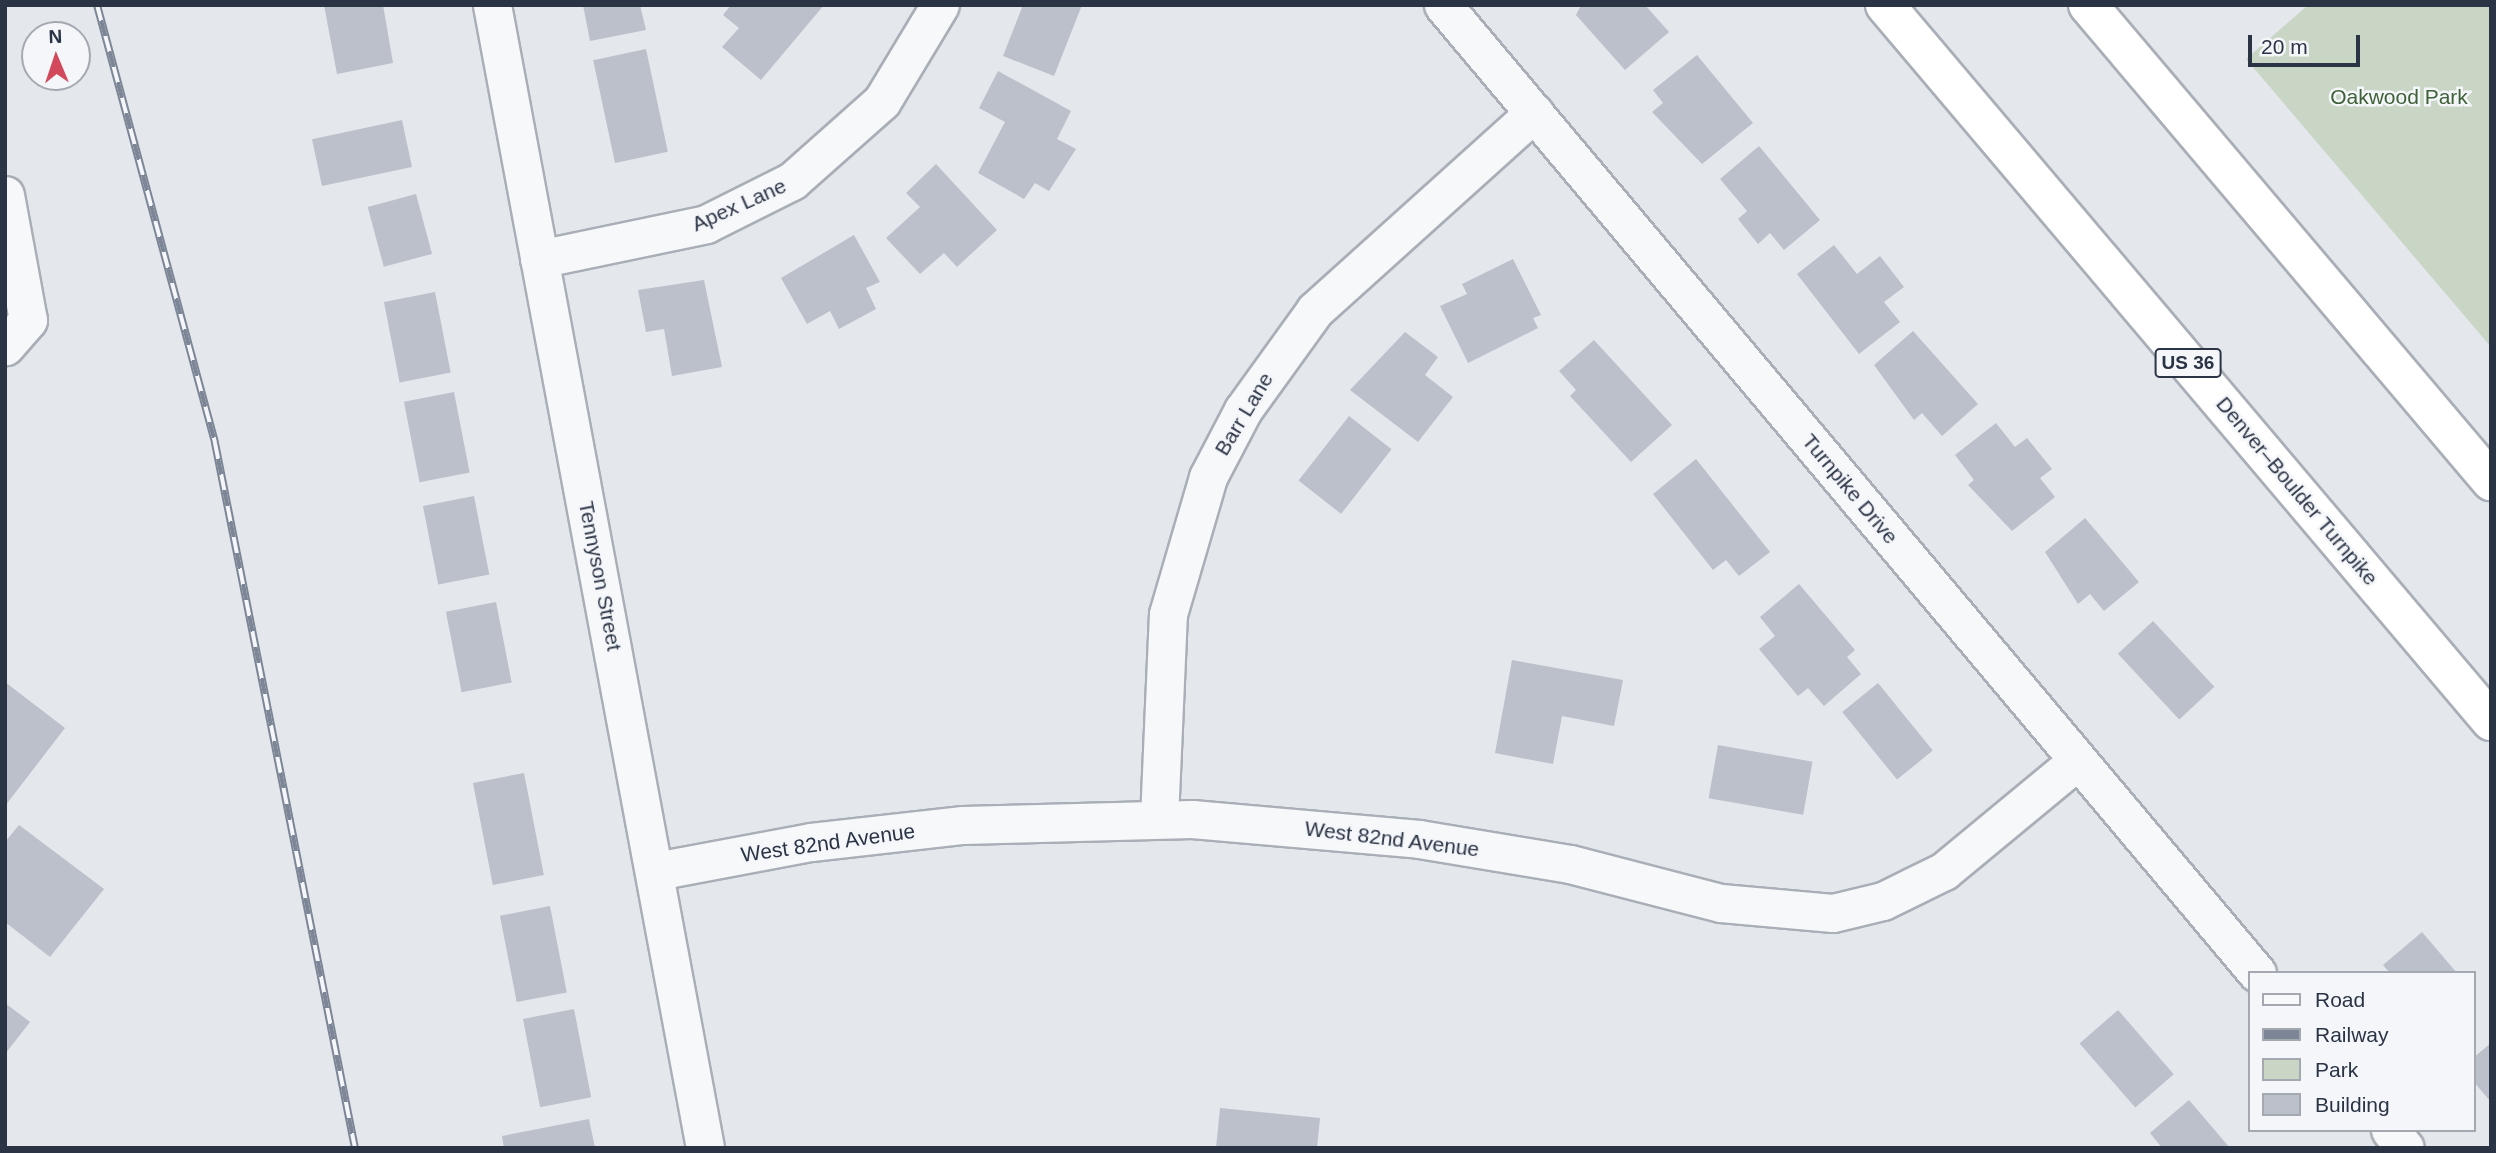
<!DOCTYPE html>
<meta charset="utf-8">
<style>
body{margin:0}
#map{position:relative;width:2496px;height:1153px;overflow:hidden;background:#e4e7ec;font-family:Helvetica,sans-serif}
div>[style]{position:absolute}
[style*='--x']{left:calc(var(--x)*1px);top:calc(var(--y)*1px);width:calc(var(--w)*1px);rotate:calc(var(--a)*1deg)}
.green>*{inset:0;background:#c9d6c5}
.building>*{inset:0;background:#bbc0ca;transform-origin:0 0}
.roads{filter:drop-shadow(2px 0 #a9aeb7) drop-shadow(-2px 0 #a9aeb7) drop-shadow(0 2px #a9aeb7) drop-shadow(0 -2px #a9aeb7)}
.minor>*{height:37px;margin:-18.5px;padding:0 18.5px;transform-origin:18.5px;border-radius:18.5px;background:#f7f8fa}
.highway>*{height:38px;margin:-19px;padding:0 19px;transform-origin:19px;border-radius:19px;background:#fff}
.rail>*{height:8px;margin-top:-4px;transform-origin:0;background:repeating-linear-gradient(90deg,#f4f6f9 0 16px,#7d8696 0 32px);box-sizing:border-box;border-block:2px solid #7d8696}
span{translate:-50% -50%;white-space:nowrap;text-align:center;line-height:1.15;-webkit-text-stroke:5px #f4f6f9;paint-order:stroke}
.shield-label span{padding:2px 5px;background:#f4f6f9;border:2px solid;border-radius:5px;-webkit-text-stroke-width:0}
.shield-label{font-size:19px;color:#2b3445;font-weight:700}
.park-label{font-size:21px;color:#3f6138}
.street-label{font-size:21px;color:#2b3445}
.frame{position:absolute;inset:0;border:7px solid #2b3445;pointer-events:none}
.legend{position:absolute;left:2248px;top:971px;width:228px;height:161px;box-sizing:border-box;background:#f4f6f9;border:2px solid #a4a8b1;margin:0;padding:9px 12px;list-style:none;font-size:21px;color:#2b3445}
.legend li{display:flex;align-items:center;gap:14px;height:35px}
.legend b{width:35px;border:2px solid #a4a8b1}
.north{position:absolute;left:21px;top:21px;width:70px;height:70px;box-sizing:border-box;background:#f4f6f9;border:2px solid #a4a8b1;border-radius:50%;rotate:358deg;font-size:19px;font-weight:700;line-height:28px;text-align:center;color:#2b3445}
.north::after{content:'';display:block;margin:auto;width:24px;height:32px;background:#d1495b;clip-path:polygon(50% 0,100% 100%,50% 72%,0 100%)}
.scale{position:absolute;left:2248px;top:35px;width:112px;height:32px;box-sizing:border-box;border:4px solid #2b3445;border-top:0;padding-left:9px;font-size:21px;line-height:24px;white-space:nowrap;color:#2b3445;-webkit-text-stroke:5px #f4f6f9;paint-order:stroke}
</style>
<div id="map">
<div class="green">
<div style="clip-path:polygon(2308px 5px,2491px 5px,2491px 347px,2246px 59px)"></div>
</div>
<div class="building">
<div style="clip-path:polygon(324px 5px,383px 5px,393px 63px,337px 74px)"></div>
<div style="clip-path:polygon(583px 5px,640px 5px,646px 30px,590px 41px)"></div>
<div style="clip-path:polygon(731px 5px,824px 5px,761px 80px,722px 47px,739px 28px,723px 15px)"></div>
<div style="clip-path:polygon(1023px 5px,1082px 5px,1054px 76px,1003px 56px)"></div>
<div style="clip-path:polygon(1581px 5px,1645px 5px,1669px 32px,1625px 70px,1576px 15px)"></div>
<div style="left:646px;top:49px;width:105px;height:54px;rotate:78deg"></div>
<div style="clip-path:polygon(1697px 55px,1753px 123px,1702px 164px,1652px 112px,1663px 103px,1653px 90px)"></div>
<div style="clip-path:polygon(998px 71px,1071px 111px,1057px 139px,1076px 149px,1049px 191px,1035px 183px,1024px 199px,978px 173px,1005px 122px,979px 108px)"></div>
<div style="left:402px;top:120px;width:48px;height:92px;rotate:78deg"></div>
<div style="clip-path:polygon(1759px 146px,1820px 220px,1784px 250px,1770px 233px,1758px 244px,1738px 219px,1747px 211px,1720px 179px)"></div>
<div style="clip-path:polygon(936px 164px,997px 230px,957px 267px,944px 253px,920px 274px,886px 238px,920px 207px,906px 193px)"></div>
<div style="left:416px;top:194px;width:62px;height:50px;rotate:75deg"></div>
<div style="clip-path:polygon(854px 235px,880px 282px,866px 288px,876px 309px,839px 329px,830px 311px,807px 324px,781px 278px)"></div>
<div style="clip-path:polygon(1834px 245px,1857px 274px,1880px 256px,1904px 287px,1884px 302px,1900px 322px,1859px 354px,1797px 274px)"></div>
<div style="clip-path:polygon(1513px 259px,1541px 315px,1533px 318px,1538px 328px,1468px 363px,1440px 306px,1467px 294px,1462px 284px)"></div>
<div style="clip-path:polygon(704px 280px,722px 367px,672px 376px,664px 329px,646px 332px,638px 290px)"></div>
<div style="left:435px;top:292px;width:82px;height:52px;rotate:79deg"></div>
<div style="clip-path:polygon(1913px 331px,1978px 404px,1942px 436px,1922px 413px,1914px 420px,1874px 365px)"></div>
<div style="clip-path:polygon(1405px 332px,1438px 357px,1425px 375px,1453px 397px,1418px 442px,1350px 390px)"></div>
<div style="clip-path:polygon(1594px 340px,1672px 425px,1631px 462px,1570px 396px,1576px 390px,1559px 371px)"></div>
<div style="left:454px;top:392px;width:82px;height:51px;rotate:79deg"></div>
<div style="left:1349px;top:416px;width:54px;height:82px;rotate:38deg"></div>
<div style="clip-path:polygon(1996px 423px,2015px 447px,2027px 438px,2052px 469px,2040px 478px,2055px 497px,2012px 531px,1968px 485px,1974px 480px,1955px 455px)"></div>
<div style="clip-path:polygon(1696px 459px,1770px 552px,1739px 576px,1726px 560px,1713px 570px,1653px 494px)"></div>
<div style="left:474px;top:496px;width:80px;height:52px;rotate:79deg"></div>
<div style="clip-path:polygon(2085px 518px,2139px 582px,2104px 611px,2090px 594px,2078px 604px,2045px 552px)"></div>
<div style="clip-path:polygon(1799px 584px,1855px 650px,1847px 657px,1861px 674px,1824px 706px,1808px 688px,1798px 696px,1759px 649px,1775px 636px,1760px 617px)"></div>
<div style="left:496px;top:602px;width:82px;height:51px;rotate:79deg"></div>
<div style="left:2153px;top:621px;width:90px;height:48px;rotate:47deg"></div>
<div style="clip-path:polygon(1512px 660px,1623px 680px,1614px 726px,1562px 716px,1553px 764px,1495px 753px)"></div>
<div style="clip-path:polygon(5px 682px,65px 728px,5px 806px)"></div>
<div style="left:1878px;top:683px;width:87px;height:46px;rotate:51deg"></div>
<div style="left:1718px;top:745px;width:96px;height:54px;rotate:10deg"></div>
<div style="left:524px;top:773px;width:104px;height:52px;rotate:79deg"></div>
<div style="clip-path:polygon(19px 825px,104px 889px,50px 957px,5px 922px,5px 842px)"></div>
<div style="left:550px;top:906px;width:88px;height:51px;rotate:79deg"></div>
<div style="clip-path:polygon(2422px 932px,2457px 973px,2390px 973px,2383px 965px)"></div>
<div style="clip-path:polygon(5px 1003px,30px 1022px,5px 1054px)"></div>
<div style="left:574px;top:1009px;width:90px;height:52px;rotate:79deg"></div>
<div style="left:2118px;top:1010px;width:85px;height:51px;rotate:49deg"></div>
<div style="clip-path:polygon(2491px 1043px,2491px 1102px,2473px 1081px,2473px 1058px)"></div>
<div style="clip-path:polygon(2189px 1100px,2230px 1148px,2162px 1148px,2150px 1133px)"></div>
<div style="clip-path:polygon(1220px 1108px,1320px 1118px,1317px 1148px,1216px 1148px)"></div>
<div style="clip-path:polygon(589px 1119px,595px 1148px,504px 1148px,502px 1136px)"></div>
</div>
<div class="roads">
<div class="minor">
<div style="--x:492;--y:5;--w:1163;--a:79.44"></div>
<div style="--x:1443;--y:5;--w:1265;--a:49.94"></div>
<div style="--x:5;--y:195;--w:127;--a:79.6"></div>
<div style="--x:28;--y:320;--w:35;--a:131"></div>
<div style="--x:539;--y:259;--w:171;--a:-11.8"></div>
<div style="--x:706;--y:224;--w:96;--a:-26.6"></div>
<div style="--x:792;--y:181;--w:120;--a:-41.6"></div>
<div style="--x:882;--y:101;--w:112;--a:-58.9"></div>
<div style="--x:1159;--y:819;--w:205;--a:-87.5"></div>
<div style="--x:1168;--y:614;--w:143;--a:-73.7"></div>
<div style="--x:1208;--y:477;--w:76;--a:-62.4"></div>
<div style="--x:1243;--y:410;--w:123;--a:-54.2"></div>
<div style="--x:1315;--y:310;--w:295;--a:-42"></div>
<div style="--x:656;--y:871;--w:158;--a:-10.6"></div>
<div style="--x:811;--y:842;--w:153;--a:-6.4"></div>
<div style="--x:963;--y:825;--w:229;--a:-1.5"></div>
<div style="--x:1192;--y:819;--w:228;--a:5"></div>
<div style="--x:1419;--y:839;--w:153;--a:9.4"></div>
<div style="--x:1570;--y:864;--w:156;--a:14.5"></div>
<div style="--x:1721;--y:903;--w:112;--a:5.1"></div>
<div style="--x:1833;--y:913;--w:51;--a:-13.5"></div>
<div style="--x:1883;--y:901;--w:68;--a:-26.2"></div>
<div style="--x:1944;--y:871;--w:173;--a:-39.6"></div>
<div style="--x:2390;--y:1130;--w:23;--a:50"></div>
</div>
<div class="highway">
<div style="--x:1885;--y:5;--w:938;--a:49.76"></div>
<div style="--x:2088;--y:5;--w:624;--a:49.75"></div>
</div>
</div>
<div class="rail">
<div style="--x:97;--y:5;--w:454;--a:74.9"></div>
<div style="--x:215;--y:443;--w:719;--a:78.77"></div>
</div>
<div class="shield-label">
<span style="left:2188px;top:363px">US 36</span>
</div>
<div class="park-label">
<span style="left:2399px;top:97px">Oakwood Park</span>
</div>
<div class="street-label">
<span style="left:739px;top:205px;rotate:-24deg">Apex Lane</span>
<span style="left:1244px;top:414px;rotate:-59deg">Barr Lane</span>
<span style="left:1850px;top:489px;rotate:50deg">Turnpike Drive</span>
<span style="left:2297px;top:491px;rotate:50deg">Denver–Boulder Turnpike</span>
<span style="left:600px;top:576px;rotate:79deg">Tennyson Street</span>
<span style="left:1392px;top:839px;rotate:7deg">West 82nd Avenue</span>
<span style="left:828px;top:843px;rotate:-8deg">West 82nd Avenue</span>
</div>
<div class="frame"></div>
<ul class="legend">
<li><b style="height:9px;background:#f7f8fa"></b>Road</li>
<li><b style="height:9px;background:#7d8696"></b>Railway</li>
<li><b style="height:19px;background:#c9d6c5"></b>Park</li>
<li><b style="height:19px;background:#bbc0ca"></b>Building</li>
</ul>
<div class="north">N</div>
<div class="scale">20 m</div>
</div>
